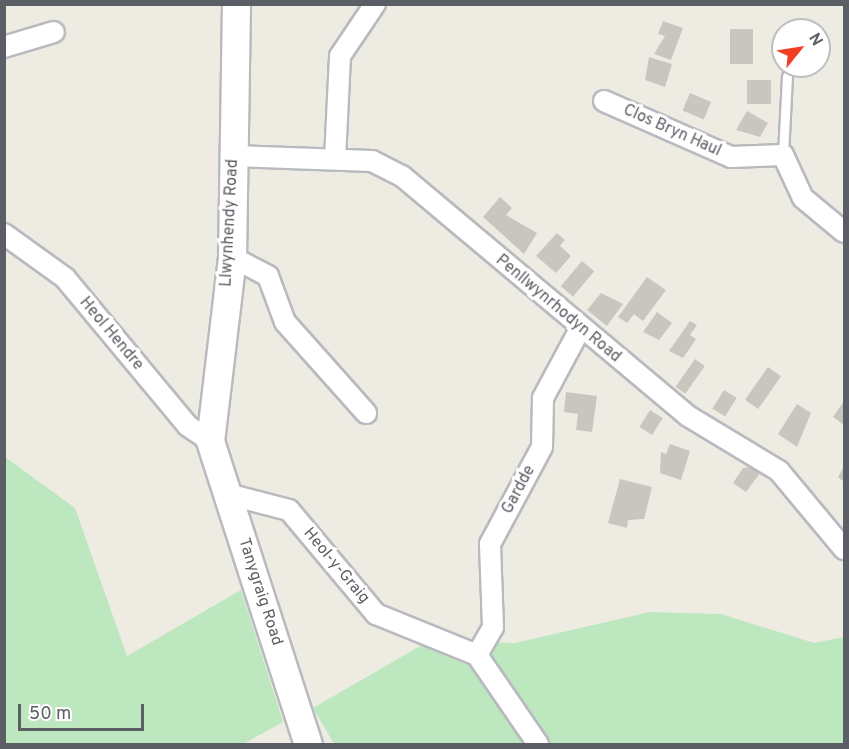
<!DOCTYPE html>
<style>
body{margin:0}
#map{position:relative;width:849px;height:749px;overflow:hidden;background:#eeece2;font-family:Overpass,sans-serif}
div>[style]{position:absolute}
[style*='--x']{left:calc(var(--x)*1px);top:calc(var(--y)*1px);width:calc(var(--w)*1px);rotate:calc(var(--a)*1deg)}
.green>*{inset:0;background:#bde7bf}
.building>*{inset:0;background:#c9c6bf;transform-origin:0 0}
.roads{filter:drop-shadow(2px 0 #b8babf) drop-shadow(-2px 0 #b8babf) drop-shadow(0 2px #b8babf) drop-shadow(0 -2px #b8babf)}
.lane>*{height:9px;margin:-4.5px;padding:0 4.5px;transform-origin:4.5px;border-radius:4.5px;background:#fff}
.street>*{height:20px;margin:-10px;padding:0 10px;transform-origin:10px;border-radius:10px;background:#fff}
.secondary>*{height:27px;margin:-13.5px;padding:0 13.5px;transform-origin:13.5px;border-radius:13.5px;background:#fff}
span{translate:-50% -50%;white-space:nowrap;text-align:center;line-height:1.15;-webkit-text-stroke:6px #fff;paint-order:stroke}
.street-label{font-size:16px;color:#5b5e64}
.frame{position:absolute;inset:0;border:6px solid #5b5e64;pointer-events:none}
.north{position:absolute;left:771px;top:18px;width:60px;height:60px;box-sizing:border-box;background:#fff;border:2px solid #bdbfc1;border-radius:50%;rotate:60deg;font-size:16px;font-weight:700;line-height:24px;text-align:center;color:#5b5e64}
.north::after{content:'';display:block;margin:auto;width:21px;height:27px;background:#f13e25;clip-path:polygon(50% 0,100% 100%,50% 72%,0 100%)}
.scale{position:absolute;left:18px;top:704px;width:126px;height:27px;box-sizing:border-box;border:3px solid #5b5e64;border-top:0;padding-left:8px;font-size:18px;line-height:21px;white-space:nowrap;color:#5b5e64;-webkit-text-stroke:4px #fff;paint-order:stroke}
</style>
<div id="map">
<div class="green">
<div style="clip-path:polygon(5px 457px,75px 508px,127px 656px,241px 590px,283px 722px,243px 744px,5px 744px)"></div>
<div style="clip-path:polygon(650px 612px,721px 614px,814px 643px,844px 637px,844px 744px,547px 744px,485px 654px,490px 642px,515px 643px)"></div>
<div style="clip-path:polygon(422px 645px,474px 668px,528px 744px,334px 744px,313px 708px)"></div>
</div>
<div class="building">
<div style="clip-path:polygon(663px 21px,683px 28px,671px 60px,654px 54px,665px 36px,658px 34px)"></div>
<div style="left:730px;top:29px;width:23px;height:35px"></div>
<div style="clip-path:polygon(649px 57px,672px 64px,665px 87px,645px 80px)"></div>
<div style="left:747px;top:80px;width:24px;height:24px"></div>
<div style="left:690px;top:93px;width:23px;height:19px;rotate:23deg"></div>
<div style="clip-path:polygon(747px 111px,768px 123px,760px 137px,736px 130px)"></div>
<div style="clip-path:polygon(500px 197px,512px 208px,506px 215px,537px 233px,524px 254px,483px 217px)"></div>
<div style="clip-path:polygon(557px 233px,565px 240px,560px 246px,571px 256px,556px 273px,536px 256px)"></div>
<div style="left:582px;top:261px;width:16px;height:33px;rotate:40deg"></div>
<div style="clip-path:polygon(647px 277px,666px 290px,643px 321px,634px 314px,627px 323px,618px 317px)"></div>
<div style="clip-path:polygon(601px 293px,623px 304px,607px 326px,587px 310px)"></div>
<div style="clip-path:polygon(657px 312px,672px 323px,659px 340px,643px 332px)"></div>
<div style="clip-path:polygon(690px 321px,697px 325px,690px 335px,696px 339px,683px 358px,669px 351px)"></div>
<div style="left:695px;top:359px;width:12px;height:34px;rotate:35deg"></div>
<div style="left:768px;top:367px;width:16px;height:40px;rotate:35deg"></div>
<div style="left:724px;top:390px;width:15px;height:22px;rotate:32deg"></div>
<div style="clip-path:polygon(566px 392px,597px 396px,592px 432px,576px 430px,578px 414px,564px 412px)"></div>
<div style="clip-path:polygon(844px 401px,844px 425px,833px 417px)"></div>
<div style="clip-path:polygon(797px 404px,811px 413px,797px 447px,778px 434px)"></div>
<div style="left:650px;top:410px;width:15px;height:20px;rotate:32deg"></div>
<div style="clip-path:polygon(670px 444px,690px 451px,681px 480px,660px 473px,661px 452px,666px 454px)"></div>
<div style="clip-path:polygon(751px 467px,760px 473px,746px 492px,733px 483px,743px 468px)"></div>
<div style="clip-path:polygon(844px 467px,844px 482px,838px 477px)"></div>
<div style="clip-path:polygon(620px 479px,652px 487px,644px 519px,628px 520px,627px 528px,608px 523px)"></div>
</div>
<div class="roads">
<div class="lane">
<div style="--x:783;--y:155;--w:79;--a:-87.1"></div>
</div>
<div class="street">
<div style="--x:4;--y:47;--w:52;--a:-16.7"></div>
<div style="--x:604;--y:101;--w:139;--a:23.8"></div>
<div style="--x:731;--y:157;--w:52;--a:-2.2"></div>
<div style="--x:783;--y:155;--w:47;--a:65.1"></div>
<div style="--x:803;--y:198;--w:53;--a:39.7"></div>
<div style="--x:233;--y:156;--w:139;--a:2.1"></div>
<div style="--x:372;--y:161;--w:34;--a:27"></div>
<div style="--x:402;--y:176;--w:373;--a:40"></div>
<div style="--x:688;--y:416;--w:106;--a:31.1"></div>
<div style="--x:779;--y:471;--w:102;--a:50.2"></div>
<div style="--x:335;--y:159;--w:103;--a:-87.2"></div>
<div style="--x:340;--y:56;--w:63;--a:-56.1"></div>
<div style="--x:4;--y:234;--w:75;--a:35.8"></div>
<div style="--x:65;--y:278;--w:192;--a:50.3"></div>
<div style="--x:188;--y:426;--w:27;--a:34"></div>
<div style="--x:232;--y:257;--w:41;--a:27.8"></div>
<div style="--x:268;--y:276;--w:49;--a:69.7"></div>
<div style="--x:285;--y:322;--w:122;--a:48.3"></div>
<div style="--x:227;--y:494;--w:64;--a:14.5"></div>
<div style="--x:289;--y:510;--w:136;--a:50.1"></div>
<div style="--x:376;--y:614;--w:109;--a:22.1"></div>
<div style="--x:477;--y:655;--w:108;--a:55.6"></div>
<div style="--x:477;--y:655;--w:32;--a:-60"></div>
<div style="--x:493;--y:627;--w:83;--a:-92.1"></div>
<div style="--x:490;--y:544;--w:110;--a:-61.8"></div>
<div style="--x:542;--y:447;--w:49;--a:-88.8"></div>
<div style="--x:543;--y:398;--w:78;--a:-61.8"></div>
</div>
<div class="secondary">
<div style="--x:236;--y:4;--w:253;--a:90.9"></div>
<div style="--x:232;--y:257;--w:185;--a:96.8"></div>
<div style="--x:210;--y:441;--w:318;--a:72.1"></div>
</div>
</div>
<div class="street-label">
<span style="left:672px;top:131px;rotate:24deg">Clos Bryn Haul</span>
<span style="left:230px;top:223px;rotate:-87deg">Llwynhendy Road</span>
<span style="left:558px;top:309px;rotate:40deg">Penllwynrhodyn Road</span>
<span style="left:111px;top:334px;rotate:50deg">Heol Hendre</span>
<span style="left:519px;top:490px;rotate:-62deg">Gardde</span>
<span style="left:336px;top:566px;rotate:50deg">Heol-y-Graig</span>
<span style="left:260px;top:592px;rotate:72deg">Tanygraig Road</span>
</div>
<div class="frame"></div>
<div class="north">N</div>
<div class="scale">50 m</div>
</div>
